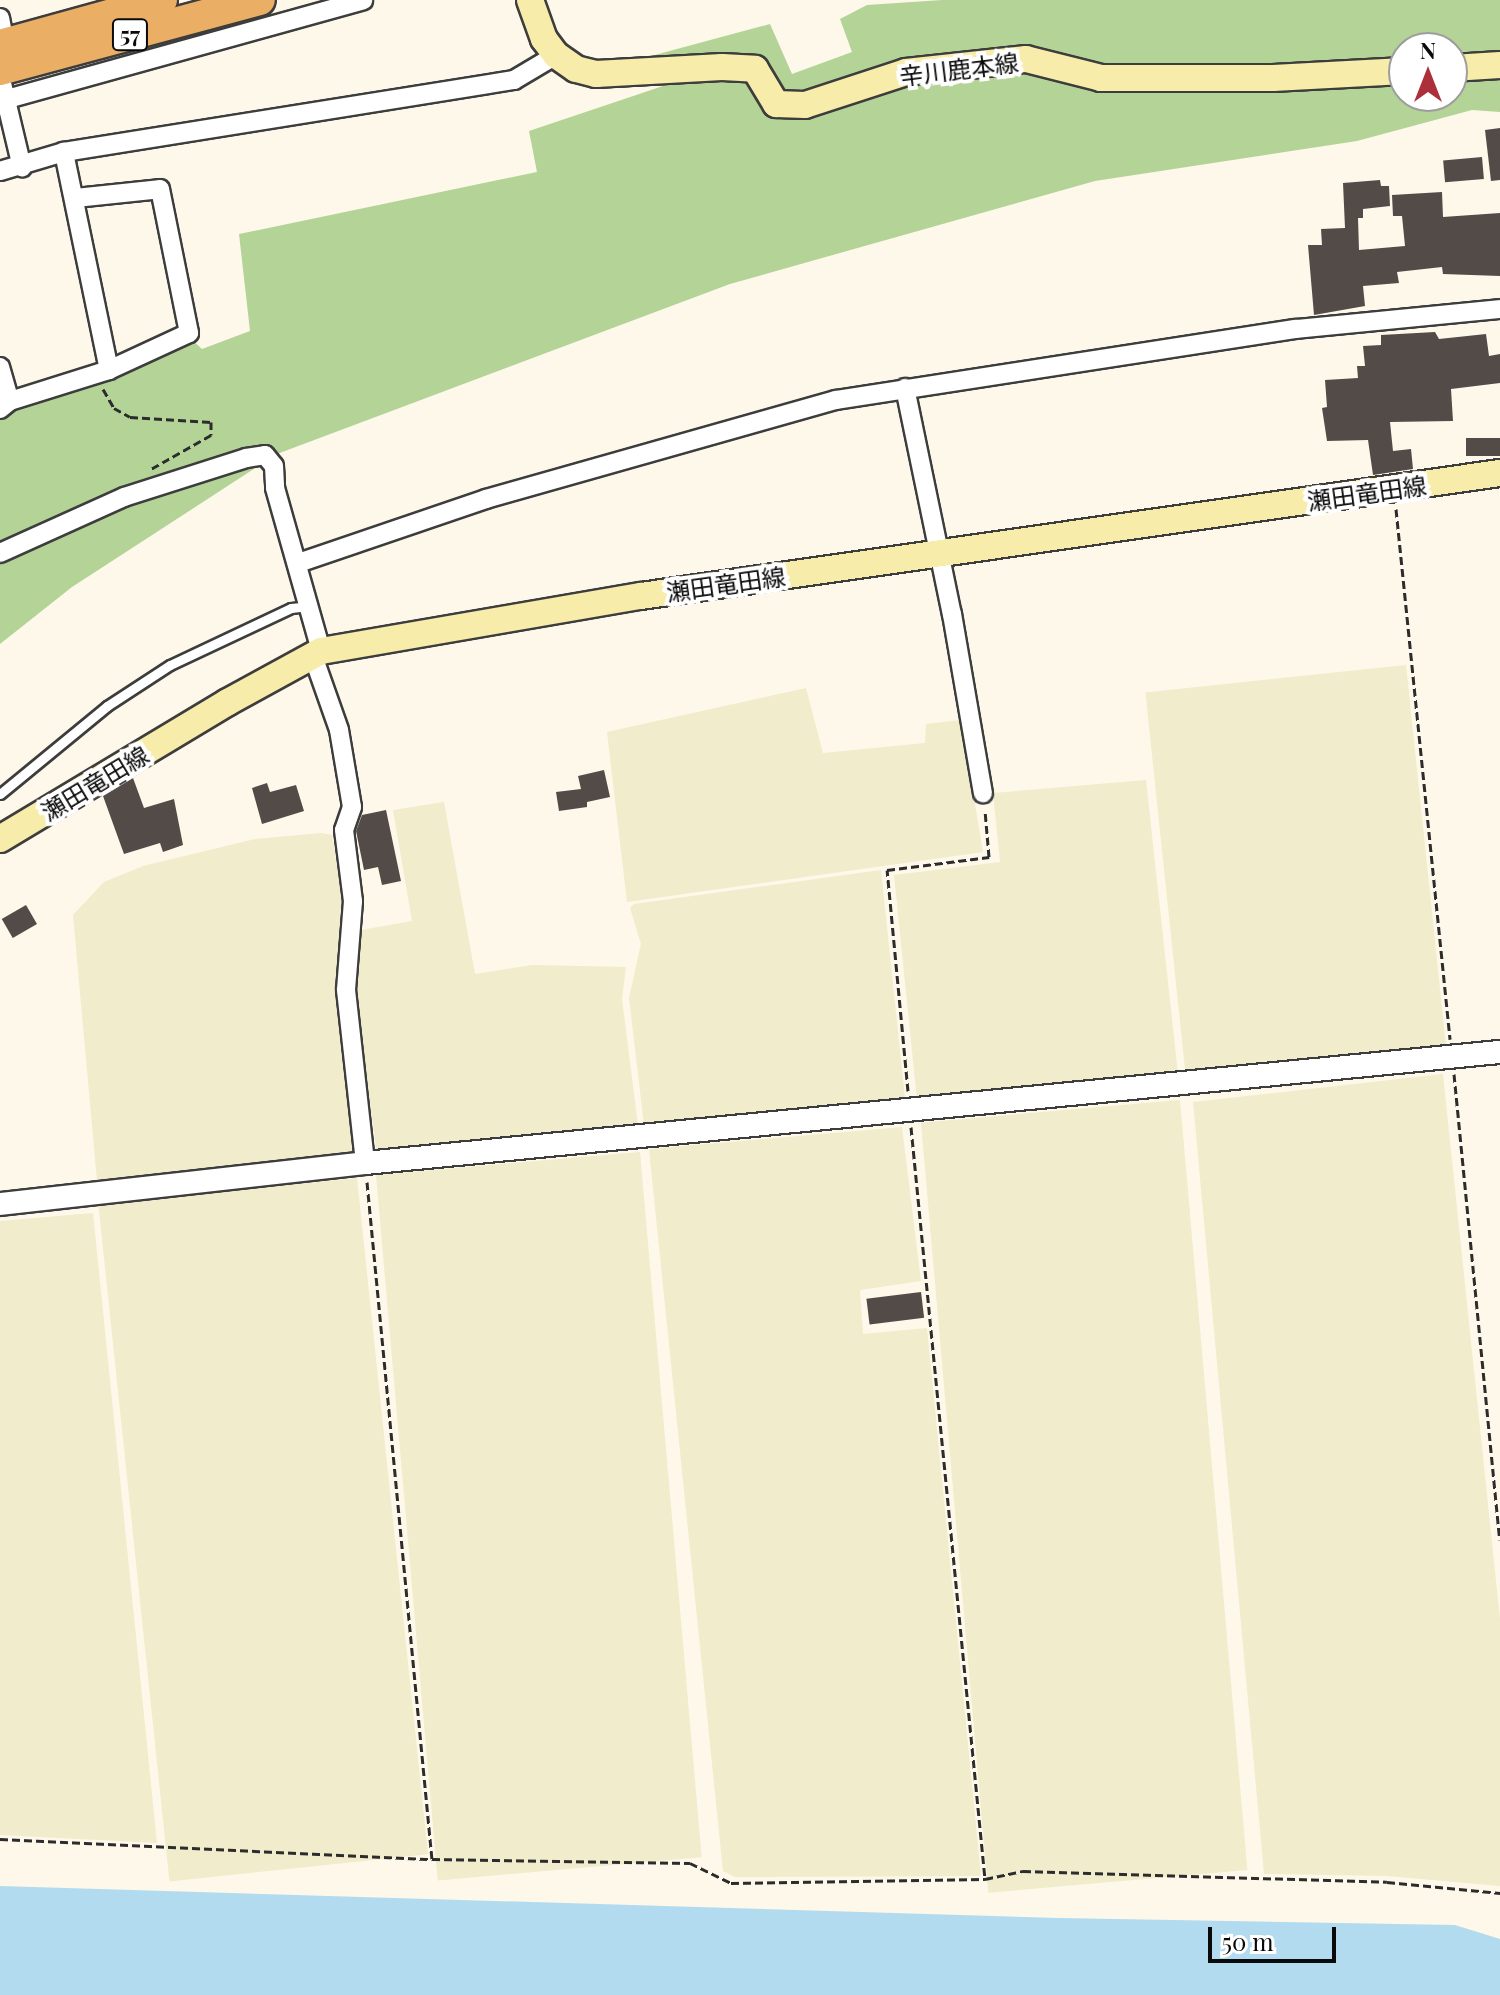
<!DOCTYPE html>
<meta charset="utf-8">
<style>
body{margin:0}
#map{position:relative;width:1500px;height:1995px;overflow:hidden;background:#fdf8e9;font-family:"Playfair Display","Noto Sans JP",serif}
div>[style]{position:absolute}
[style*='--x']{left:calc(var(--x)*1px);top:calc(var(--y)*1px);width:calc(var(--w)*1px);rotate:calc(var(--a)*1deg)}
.farmland>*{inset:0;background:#f0eccc;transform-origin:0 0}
.forest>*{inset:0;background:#b4d397}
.water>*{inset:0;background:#b2dbf0}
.building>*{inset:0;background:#524b48;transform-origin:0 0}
.path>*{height:3px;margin-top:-1.5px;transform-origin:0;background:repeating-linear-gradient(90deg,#2c2c2c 0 8px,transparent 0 12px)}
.roads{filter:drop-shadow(2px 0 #3d3d3d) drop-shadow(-2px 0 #3d3d3d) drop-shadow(0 2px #3d3d3d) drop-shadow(0 -2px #3d3d3d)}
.service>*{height:9px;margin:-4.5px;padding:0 4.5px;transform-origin:4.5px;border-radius:4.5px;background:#fff}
.minor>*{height:18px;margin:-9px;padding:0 9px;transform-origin:9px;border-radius:9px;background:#fff}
.tertiary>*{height:22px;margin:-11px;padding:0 11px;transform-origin:11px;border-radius:11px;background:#fff}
.secondary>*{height:26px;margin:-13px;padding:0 13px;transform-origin:13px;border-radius:13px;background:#f8ecaa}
.trunk>*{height:30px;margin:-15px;padding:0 15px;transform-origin:15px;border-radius:15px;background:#eaaf64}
span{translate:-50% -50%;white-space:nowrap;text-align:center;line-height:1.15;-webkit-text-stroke:8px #fff;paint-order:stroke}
.shield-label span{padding:2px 6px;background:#fff;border:2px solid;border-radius:6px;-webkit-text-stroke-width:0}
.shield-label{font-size:22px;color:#0a0a0a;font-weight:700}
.street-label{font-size:24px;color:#0a0a0a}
.north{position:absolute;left:1388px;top:32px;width:80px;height:80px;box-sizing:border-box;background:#fff;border:2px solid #9d9d9d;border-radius:50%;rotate:0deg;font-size:22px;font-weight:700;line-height:32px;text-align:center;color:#0a0a0a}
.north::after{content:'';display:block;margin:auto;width:28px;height:36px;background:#ac303a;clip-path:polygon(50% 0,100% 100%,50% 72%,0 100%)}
.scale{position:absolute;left:1208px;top:1927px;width:128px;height:36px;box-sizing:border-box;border:4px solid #0a0a0a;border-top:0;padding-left:10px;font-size:24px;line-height:28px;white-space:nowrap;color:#0a0a0a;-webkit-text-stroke:6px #fff;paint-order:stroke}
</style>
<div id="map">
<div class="farmland">
<div style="left:1406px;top:665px;width:384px;height:262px;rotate:84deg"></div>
<div style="clip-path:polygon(806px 688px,823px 753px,925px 743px,926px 724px,961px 720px,983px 852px,627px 902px,607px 732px)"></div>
<div style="clip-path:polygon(1146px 780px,1178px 1074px,917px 1100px,894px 875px,1000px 862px,993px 793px)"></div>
<div style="clip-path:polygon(444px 802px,475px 974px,532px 965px,626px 967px,622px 999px,638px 1125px,377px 1155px,356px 992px,361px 930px,412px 921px,393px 810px)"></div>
<div style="clip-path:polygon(321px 833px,332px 835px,343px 904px,336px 1002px,355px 1155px,97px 1181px,73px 915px,104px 882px,143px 866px,255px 839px)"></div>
<div style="clip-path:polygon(881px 870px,905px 1098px,644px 1125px,629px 998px,641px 944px,630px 908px,634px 904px)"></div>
<div style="clip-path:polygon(1443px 1074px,1500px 1619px,1500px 1886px,1387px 1876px,1264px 1874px,1193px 1102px)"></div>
<div style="left:1180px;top:1100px;width:773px;height:260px;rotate:85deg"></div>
<div style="clip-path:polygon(902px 1127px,921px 1281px,860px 1290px,863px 1334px,927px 1328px,981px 1876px,735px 1877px,723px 1871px,649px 1149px)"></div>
<div style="left:640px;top:1152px;width:708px;height:265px;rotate:85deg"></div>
<div style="left:357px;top:1178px;width:680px;height:260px;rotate:84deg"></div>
<div style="clip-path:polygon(93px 1213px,157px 1843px,0 1835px,0 1221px)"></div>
</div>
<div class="forest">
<div style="clip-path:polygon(evenodd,942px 0,1500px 0,1500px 112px,1472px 110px,1357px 141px,1095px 181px,730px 284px,277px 454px,72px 587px,0 644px,0 417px,12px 406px,190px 338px,202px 349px,250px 331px,239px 234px,537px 172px,529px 131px,663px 86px,651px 56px,770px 24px,792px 74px,852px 52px,840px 19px,867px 5px,942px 0,1404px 48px,1452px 48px,1452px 96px,1404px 96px,1404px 48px)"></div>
</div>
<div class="water">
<div style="clip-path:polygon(0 1886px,1059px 1918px,1455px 1925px,1500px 1939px,1500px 1995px,0 1995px)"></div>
</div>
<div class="building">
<div style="clip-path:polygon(1500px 128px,1500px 180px,1491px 181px,1485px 130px)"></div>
<div style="left:1482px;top:157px;width:22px;height:39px;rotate:85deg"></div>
<div style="clip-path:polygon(1380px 180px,1381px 186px,1389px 186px,1390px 206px,1363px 209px,1363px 218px,1358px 218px,1359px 250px,1405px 246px,1402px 216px,1393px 216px,1392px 195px,1442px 192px,1443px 217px,1500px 213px,1500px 276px,1443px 274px,1442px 267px,1397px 272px,1399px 283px,1363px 286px,1365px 306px,1314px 315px,1308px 245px,1322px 245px,1321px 229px,1345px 228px,1343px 183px)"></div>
<div style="clip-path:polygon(1435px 332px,1439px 339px,1486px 334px,1489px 356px,1500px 354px,1500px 383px,1451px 389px,1453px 421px,1390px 422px,1393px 451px,1411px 449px,1413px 469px,1373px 475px,1368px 440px,1327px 441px,1322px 408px,1327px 407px,1325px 380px,1358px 378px,1357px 366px,1365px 366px,1363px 346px,1381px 345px,1381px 335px)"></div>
<div style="left:1500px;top:438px;width:18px;height:34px;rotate:90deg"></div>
<div style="clip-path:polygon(604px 770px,610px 797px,587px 802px,587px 807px,559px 811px,556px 792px,581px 789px,578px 776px)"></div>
<div style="clip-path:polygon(133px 778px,144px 808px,174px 799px,183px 845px,163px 852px,160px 843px,124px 854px,103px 796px)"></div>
<div style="clip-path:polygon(267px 783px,270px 792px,296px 785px,304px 811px,262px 824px,252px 788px)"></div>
<div style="clip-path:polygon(386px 810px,401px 881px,382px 885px,378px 867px,364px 870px,356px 831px,362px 815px)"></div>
<div style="left:26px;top:905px;width:22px;height:28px;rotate:60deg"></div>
<div style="left:921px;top:1292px;width:26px;height:55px;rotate:83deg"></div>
</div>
<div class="path">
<div style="--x:103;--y:389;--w:22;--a:60"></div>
<div style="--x:114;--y:408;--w:18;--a:29"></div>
<div style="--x:130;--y:417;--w:81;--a:3.5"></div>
<div style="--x:211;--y:422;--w:13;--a:90"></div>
<div style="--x:211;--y:435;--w:69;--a:150.5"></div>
<div style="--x:1396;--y:509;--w:533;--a:84.18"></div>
<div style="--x:1454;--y:1074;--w:468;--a:84.4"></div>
<div style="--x:908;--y:1091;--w:222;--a:-95.4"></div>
<div style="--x:887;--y:870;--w:103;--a:-7.3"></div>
<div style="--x:989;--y:857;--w:47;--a:-94.9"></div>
<div style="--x:911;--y:1127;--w:756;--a:84.38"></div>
<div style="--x:367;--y:1182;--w:680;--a:84.52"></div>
<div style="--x:0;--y:1839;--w:432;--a:2.7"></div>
<div style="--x:432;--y:1859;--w:258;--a:0.9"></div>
<div style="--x:690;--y:1863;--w:46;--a:26"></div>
<div style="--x:731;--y:1883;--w:254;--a:-0.9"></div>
<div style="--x:985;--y:1879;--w:39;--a:-12"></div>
<div style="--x:1023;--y:1871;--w:364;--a:1.7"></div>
<div style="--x:1387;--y:1882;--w:114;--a:5.6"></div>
</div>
<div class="roads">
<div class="service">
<div style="--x:0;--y:794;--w:139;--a:-39.4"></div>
<div style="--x:107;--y:706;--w:75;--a:-33.1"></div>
<div style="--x:170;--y:665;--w:134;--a:-25.2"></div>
<div style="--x:291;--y:608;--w:18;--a:-6"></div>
</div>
<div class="minor">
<div style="--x:0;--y:18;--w:25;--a:79"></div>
<div style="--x:0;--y:75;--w:95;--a:76.6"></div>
<div style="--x:0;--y:101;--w:377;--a:-15.5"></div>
<div style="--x:0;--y:171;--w:67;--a:-16.5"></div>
<div style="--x:64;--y:152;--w:456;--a:-9.1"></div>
<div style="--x:514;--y:80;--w:49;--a:-30.8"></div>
<div style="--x:75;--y:198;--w:85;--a:-6"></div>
<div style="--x:160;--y:189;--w:147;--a:78.6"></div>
<div style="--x:189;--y:333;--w:88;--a:155.2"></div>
<div style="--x:0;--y:367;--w:35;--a:74"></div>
<div style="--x:905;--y:388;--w:231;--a:78.3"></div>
<div style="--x:952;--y:614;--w:182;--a:80.2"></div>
<div style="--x:0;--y:409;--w:13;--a:-39"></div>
<div style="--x:10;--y:401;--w:104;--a:-17.4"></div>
<div style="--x:109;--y:370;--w:223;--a:-101.7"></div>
<div style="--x:0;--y:553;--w:136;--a:-24.3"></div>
<div style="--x:124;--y:497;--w:128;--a:-17.7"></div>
<div style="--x:246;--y:458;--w:19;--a:-9"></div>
<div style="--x:265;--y:455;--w:14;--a:51"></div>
<div style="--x:274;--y:466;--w:22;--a:87"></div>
<div style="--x:275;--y:488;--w:169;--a:74.2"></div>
<div style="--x:298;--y:563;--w:199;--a:-18.8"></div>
<div style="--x:486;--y:499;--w:364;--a:-15.8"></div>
<div style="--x:836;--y:400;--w:465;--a:-8.8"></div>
<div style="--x:1296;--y:329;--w:205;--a:-5.6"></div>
<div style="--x:313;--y:656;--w:78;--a:70.6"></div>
<div style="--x:339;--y:730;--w:78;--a:80.4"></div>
<div style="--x:352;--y:807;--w:24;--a:109"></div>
<div style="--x:344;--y:830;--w:72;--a:82.8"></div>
<div style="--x:353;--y:901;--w:89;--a:94.5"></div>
<div style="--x:346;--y:990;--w:174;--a:83.7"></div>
</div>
<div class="tertiary">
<div style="--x:0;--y:1204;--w:367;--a:-6.4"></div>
<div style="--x:365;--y:1163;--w:1140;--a:-5.59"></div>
</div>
<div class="secondary">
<div style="--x:530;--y:0;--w:41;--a:70.3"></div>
<div style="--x:544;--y:39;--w:20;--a:53"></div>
<div style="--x:556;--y:55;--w:24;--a:35"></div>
<div style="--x:576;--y:69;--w:21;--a:14"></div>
<div style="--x:596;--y:74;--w:126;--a:-3.2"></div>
<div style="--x:722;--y:67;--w:33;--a:3"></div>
<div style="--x:755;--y:69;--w:41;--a:59"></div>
<div style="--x:776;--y:104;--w:29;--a:2"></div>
<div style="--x:805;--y:105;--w:106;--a:-18.1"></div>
<div style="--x:906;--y:72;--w:121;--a:-6.2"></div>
<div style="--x:1026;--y:59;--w:77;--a:14.2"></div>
<div style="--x:1101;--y:78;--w:172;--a:0"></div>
<div style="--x:1273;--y:78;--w:131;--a:-3.1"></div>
<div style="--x:1452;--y:68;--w:48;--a:-3.6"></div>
<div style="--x:0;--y:839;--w:266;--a:-31"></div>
<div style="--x:228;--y:702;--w:106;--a:-28.7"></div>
<div style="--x:321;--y:651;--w:325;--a:-9.8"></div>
<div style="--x:641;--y:596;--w:868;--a:-8.15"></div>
</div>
<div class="trunk">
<div style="--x:0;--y:45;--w:168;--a:-15.5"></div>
<div style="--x:0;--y:70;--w:269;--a:-15.1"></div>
</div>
</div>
<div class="shield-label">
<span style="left:130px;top:35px">57</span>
</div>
<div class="street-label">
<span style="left:959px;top:69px;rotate:-7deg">辛川鹿本線</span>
<span style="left:1367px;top:493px;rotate:-8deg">瀬田竜田線</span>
<span style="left:726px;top:584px;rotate:-8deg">瀬田竜田線</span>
<span style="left:95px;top:783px;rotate:-31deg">瀬田竜田線</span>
</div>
<div class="north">N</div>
<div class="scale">50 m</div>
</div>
